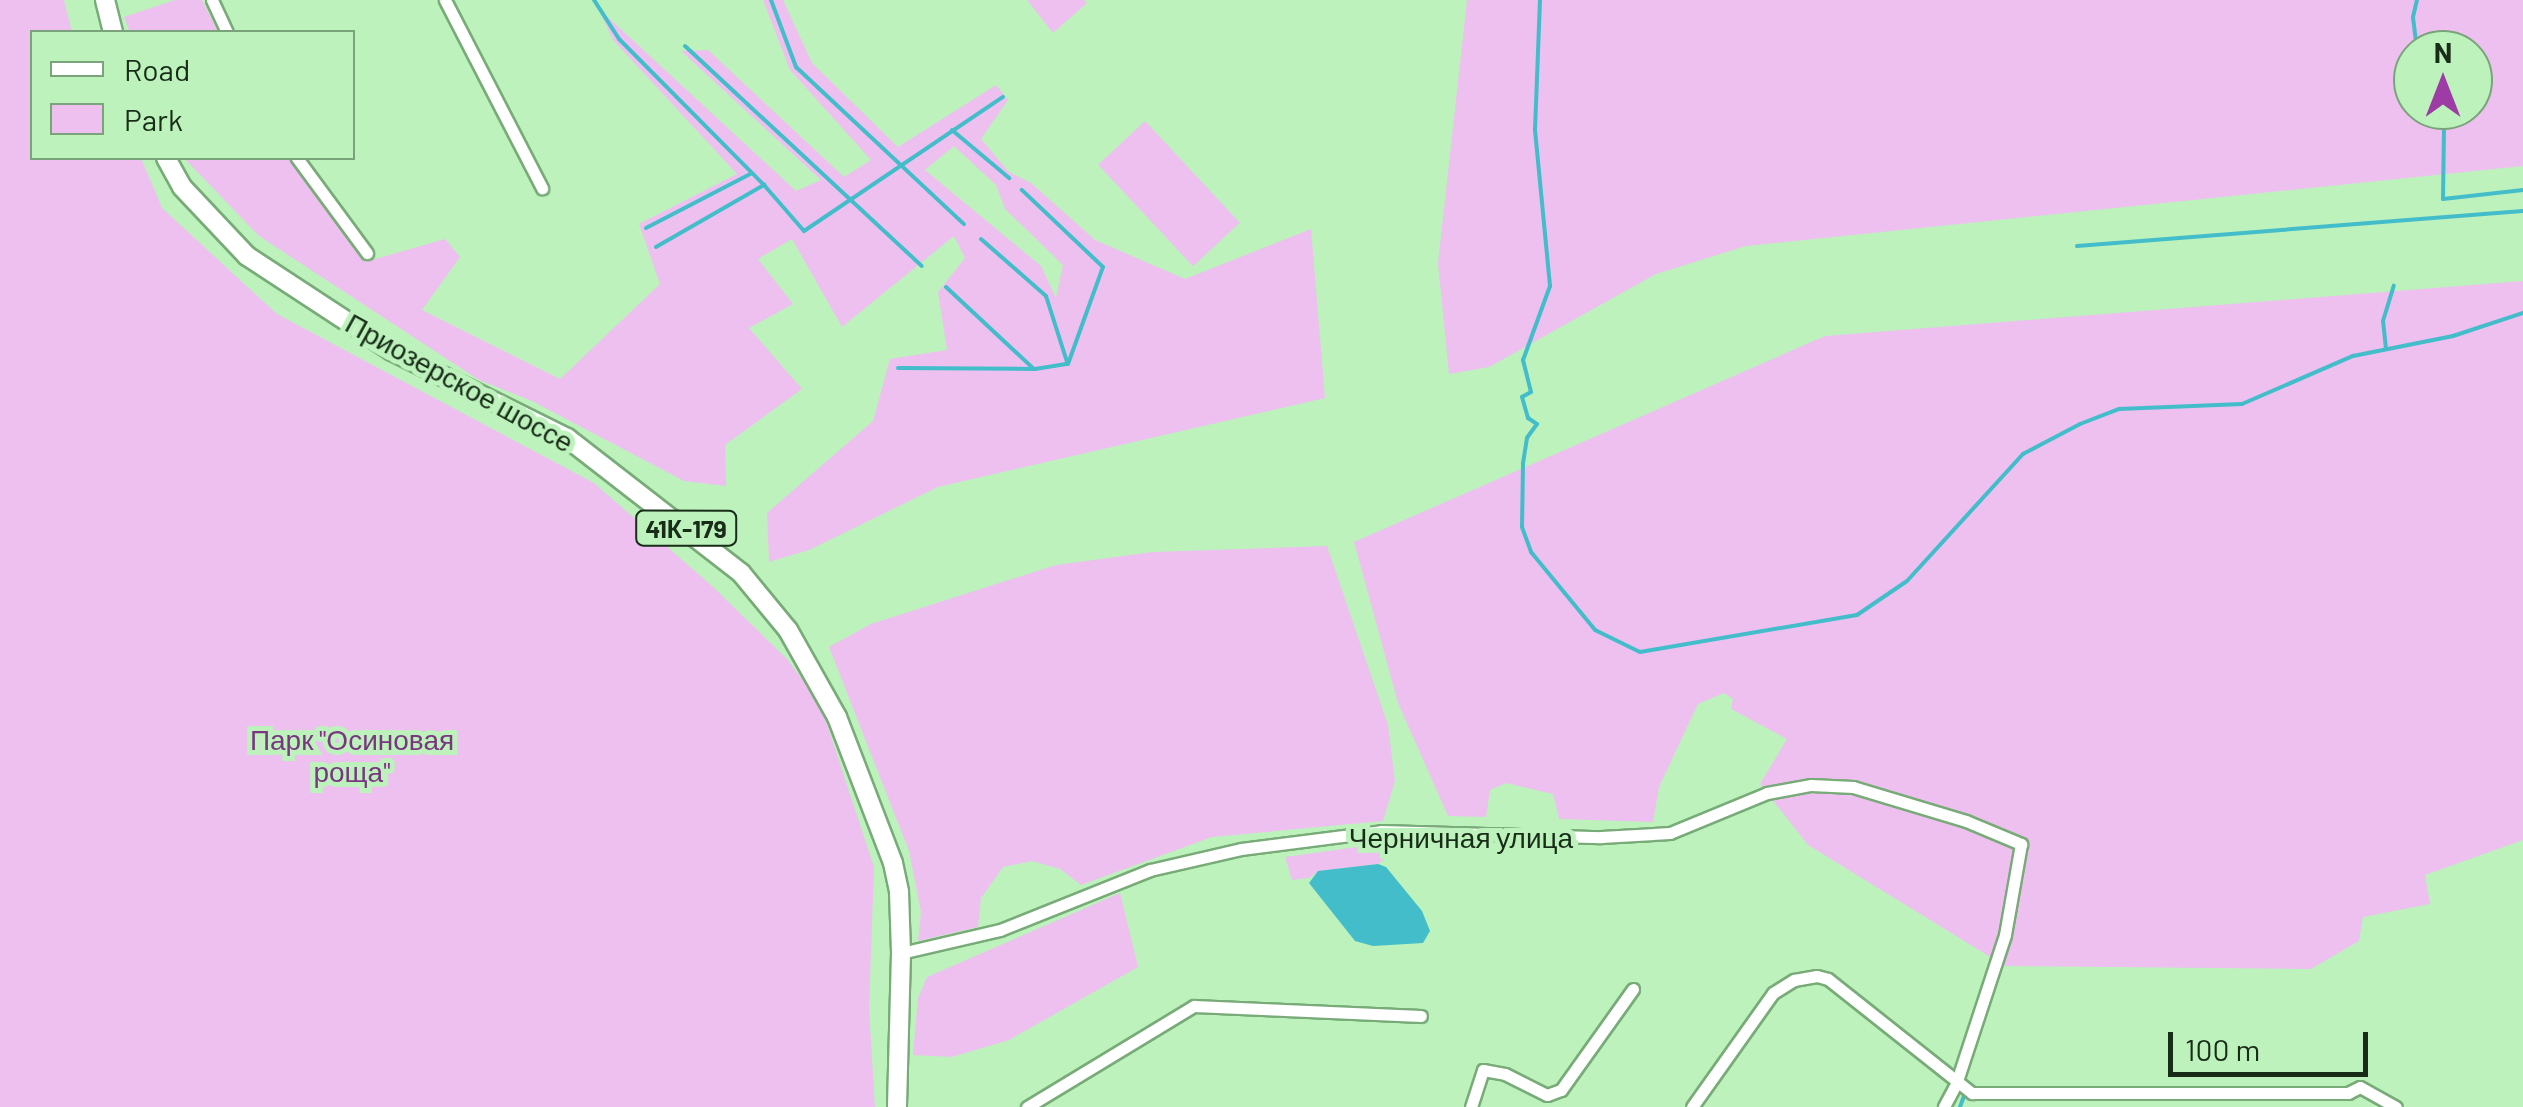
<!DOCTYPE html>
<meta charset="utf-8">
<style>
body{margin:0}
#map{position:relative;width:2523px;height:1107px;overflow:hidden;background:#bdf2bd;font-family:Barlow,sans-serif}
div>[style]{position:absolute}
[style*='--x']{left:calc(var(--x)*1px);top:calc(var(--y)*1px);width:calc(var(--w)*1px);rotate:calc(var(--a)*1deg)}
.green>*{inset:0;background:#edc0f0;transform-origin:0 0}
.water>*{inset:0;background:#42bdc9}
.stream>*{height:4px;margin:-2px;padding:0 2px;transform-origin:2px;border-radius:2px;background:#42bdc9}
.roads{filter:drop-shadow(2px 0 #78ab78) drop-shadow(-2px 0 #78ab78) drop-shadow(0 2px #78ab78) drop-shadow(0 -2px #78ab78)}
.street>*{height:11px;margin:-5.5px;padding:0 5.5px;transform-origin:5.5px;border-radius:5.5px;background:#fff}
.primary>*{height:18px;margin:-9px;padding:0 9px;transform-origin:9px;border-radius:9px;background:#fff}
span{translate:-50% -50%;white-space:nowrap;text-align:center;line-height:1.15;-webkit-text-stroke:10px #bdf2bd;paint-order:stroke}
.shield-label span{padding:2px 8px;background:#bdf2bd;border:2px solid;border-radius:8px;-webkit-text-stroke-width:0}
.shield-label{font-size:25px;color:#182c18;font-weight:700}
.street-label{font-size:28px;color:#182c18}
.park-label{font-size:28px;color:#7a3680}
.legend{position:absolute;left:30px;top:30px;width:325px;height:130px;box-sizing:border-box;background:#bdf2bd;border:2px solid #7ba37b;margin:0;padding:12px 18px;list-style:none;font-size:30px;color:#182c18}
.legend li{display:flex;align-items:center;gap:20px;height:50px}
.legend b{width:50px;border:2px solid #7ba37b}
.north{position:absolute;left:2393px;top:30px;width:100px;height:100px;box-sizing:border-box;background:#bdf2bd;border:2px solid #7ba37b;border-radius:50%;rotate:0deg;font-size:28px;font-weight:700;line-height:40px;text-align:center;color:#182c18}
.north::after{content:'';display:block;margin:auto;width:35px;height:45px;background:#9c3ca4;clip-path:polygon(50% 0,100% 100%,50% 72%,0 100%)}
.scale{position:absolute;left:2168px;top:1032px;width:200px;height:45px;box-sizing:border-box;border:5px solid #182c18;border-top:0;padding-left:12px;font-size:30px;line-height:35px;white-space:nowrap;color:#182c18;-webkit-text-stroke:8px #bdf2bd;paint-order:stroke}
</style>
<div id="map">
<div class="green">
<div style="clip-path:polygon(0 0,64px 0,72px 32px,32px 32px,32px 158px,141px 158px,162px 208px,277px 314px,594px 483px,712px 586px,787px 659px,820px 703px,874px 867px,869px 1009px,875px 1107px,0 1107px)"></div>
<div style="clip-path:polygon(175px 0,202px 0,218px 32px,130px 32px,124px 17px)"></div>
<div style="clip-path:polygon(evenodd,763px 0,783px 0,812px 63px,898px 147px,996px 85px,1008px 100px,981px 139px,1009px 172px,1031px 183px,1095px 240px,1185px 279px,1311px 229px,1325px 398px,938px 487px,809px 550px,769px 562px,767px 513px,873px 421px,890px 359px,947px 350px,938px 292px,965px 258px,954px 236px,842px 327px,792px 239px,758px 259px,793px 304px,749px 328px,802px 389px,725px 445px,726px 486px,684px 481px,532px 401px,479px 380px,259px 236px,184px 158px,289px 158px,365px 262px,445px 239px,460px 257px,422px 310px,560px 379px,660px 284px,639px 224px,737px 174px,613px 40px,598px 8px,796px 191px,821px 180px,681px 51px,708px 50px,844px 177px,871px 160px,790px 70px,763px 0,954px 146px,996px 185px,1005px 209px,1063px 265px,1056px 298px,1041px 266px,925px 170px,954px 146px)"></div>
<div style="clip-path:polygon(1027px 0,1084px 0,1087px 3px,1053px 33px)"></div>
<div style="clip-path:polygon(evenodd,1467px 0,2523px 0,2523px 166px,1746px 246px,1656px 274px,1489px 367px,1449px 374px,1438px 263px,1467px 0,2413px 50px,2473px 50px,2473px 110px,2413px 110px,2413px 50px)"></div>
<div style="left:1145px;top:121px;width:139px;height:64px;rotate:47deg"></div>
<div style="clip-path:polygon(2523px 281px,2523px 840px,2425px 875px,2430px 904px,2363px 917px,2359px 941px,2311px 969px,2005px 966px,1808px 845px,1760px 784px,1787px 739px,1731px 709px,1733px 699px,1724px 693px,1698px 704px,1659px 787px,1653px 822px,1559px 819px,1553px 794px,1506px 783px,1490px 790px,1486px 817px,1448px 816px,1398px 703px,1354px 542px,1825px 336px)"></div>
<div style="clip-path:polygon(1327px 546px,1388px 725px,1395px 781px,1383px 821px,1212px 837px,1081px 885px,1060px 869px,1032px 861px,1003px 867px,981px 898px,978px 927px,918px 941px,921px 912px,909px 851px,829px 647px,871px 624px,1056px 565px,1153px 552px)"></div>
<div style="clip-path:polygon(1379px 844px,1390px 848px,1390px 854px,1378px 864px,1319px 871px,1309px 878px,1292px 880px,1285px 857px)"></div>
<div style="clip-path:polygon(1120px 893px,1138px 967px,1009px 1040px,952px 1057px,913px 1055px,918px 998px,927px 977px)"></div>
</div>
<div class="water">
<div style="clip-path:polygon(1378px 864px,1386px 867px,1422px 911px,1430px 931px,1423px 943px,1373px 946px,1355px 941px,1309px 883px,1318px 871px)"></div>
</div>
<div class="stream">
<div style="--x:594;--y:0;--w:46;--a:57.3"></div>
<div style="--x:619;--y:39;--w:206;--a:45.2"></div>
<div style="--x:771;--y:0;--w:72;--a:69.5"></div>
<div style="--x:796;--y:67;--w:230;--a:43.1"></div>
<div style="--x:1540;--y:0;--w:130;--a:92.2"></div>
<div style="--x:1535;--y:130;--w:157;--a:84.5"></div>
<div style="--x:1550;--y:286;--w:79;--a:110"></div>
<div style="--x:1523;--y:360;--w:33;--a:76"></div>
<div style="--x:1531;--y:392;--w:10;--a:151"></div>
<div style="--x:1522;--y:397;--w:22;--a:74"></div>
<div style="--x:1528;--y:418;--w:11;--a:34"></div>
<div style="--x:1537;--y:424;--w:17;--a:126"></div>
<div style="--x:1527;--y:438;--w:26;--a:99"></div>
<div style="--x:1523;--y:464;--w:63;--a:90.9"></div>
<div style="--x:1522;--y:527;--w:27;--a:70"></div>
<div style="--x:1531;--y:552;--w:101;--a:50.6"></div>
<div style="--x:1595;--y:630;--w:50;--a:26.1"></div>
<div style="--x:1640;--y:652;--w:220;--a:-9.7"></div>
<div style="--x:1857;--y:615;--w:60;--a:-34.2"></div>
<div style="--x:1907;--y:581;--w:172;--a:-47.6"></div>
<div style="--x:2023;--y:454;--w:64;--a:-27.8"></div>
<div style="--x:2080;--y:424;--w:42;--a:-21"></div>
<div style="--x:2119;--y:409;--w:123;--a:-2.3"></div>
<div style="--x:2242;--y:404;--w:121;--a:-23.4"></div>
<div style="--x:2353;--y:356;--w:102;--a:-11.3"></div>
<div style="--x:2453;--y:336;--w:74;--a:-18.2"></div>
<div style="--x:685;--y:46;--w:323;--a:42.9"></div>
<div style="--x:2417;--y:50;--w:33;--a:-97"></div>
<div style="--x:2413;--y:17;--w:17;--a:-77"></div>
<div style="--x:2438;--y:110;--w:18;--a:71"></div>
<div style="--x:2444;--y:127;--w:72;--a:90.8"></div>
<div style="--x:2443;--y:199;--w:81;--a:-6.4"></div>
<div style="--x:952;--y:130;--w:75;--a:40.1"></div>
<div style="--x:646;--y:228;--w:119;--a:-27.4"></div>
<div style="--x:981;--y:239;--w:86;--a:41.2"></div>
<div style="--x:1046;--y:296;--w:69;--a:72.3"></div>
<div style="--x:2077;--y:246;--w:447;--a:-4.5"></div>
<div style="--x:656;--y:247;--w:125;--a:-29.9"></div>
<div style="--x:764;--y:185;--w:61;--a:49"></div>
<div style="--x:804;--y:231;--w:240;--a:-34"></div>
<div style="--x:946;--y:287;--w:120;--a:43"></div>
<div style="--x:2386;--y:349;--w:28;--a:-96"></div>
<div style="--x:2383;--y:321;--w:37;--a:-73"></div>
<div style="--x:898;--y:368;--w:137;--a:0.4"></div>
<div style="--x:1035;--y:369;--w:33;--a:-9"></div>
<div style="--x:1068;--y:364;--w:103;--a:-70.2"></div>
<div style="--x:1103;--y:267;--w:112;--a:-136.5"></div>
<div style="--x:1960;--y:1107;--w:12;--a:-70"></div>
</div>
<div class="roads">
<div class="street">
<div style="--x:212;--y:0;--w:35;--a:65"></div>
<div style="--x:445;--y:0;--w:212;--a:62.7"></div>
<div style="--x:297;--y:158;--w:118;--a:53.6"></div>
<div style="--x:901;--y:953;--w:102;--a:-13.1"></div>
<div style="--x:1000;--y:930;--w:162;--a:-21.8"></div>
<div style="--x:1150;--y:870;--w:93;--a:-13"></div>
<div style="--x:1241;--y:849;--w:141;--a:-7.3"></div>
<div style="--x:1381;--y:831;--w:220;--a:1.6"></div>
<div style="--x:1601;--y:837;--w:69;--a:-3.3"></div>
<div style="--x:1670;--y:833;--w:105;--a:-22.4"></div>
<div style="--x:1767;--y:793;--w:45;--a:-10.3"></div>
<div style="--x:1811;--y:785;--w:42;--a:2.7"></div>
<div style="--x:1853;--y:787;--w:118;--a:16.7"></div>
<div style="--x:1966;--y:821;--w:60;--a:22.7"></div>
<div style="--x:2021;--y:844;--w:92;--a:100"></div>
<div style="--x:2005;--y:935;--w:157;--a:108.2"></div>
<div style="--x:1956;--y:1084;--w:26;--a:118"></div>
<div style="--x:1027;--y:1107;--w:195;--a:-31.2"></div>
<div style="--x:1194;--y:1006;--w:227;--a:2.5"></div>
<div style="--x:1471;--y:1107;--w:39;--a:-72"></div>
<div style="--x:1483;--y:1070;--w:22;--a:10"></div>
<div style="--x:1505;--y:1074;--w:47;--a:26.6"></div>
<div style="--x:1547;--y:1095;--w:15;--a:-20"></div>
<div style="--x:1561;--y:1090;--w:124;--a:-54.5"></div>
<div style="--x:1692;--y:1107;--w:140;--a:-54.6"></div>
<div style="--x:1773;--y:993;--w:25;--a:-32"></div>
<div style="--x:1794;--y:980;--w:23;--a:-10"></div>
<div style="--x:1817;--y:976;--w:11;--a:15"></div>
<div style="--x:1828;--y:979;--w:184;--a:38.4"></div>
<div style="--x:1972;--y:1093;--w:376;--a:0"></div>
<div style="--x:2348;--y:1093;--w:13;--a:-27"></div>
<div style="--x:2360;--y:1087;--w:41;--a:29.1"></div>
</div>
<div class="primary">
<div style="--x:105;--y:0;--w:33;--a:76"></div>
<div style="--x:166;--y:158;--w:33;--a:61"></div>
<div style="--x:182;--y:187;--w:95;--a:46.7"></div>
<div style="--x:247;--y:256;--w:173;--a:33.2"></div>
<div style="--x:392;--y:351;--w:195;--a:26.4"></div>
<div style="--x:567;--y:438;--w:220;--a:37.8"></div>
<div style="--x:741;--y:573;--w:74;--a:50.5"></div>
<div style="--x:788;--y:630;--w:100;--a:60.6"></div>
<div style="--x:837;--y:717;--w:156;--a:69"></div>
<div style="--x:893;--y:863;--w:30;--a:78"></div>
<div style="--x:899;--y:892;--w:61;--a:88.1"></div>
<div style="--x:901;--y:953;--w:154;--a:91.5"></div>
</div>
</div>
<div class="shield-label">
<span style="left:686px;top:528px">41К-179</span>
</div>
<div class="street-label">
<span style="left:460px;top:382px;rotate:29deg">Приозерское шоссе</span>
<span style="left:1461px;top:837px">Черничная улица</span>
</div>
<div class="park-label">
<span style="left:352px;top:755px">Парк "Осиновая<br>роща"</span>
</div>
<ul class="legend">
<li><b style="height:12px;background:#fff"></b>Road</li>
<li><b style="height:28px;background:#edc0f0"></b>Park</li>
</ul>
<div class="north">N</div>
<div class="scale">100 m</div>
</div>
